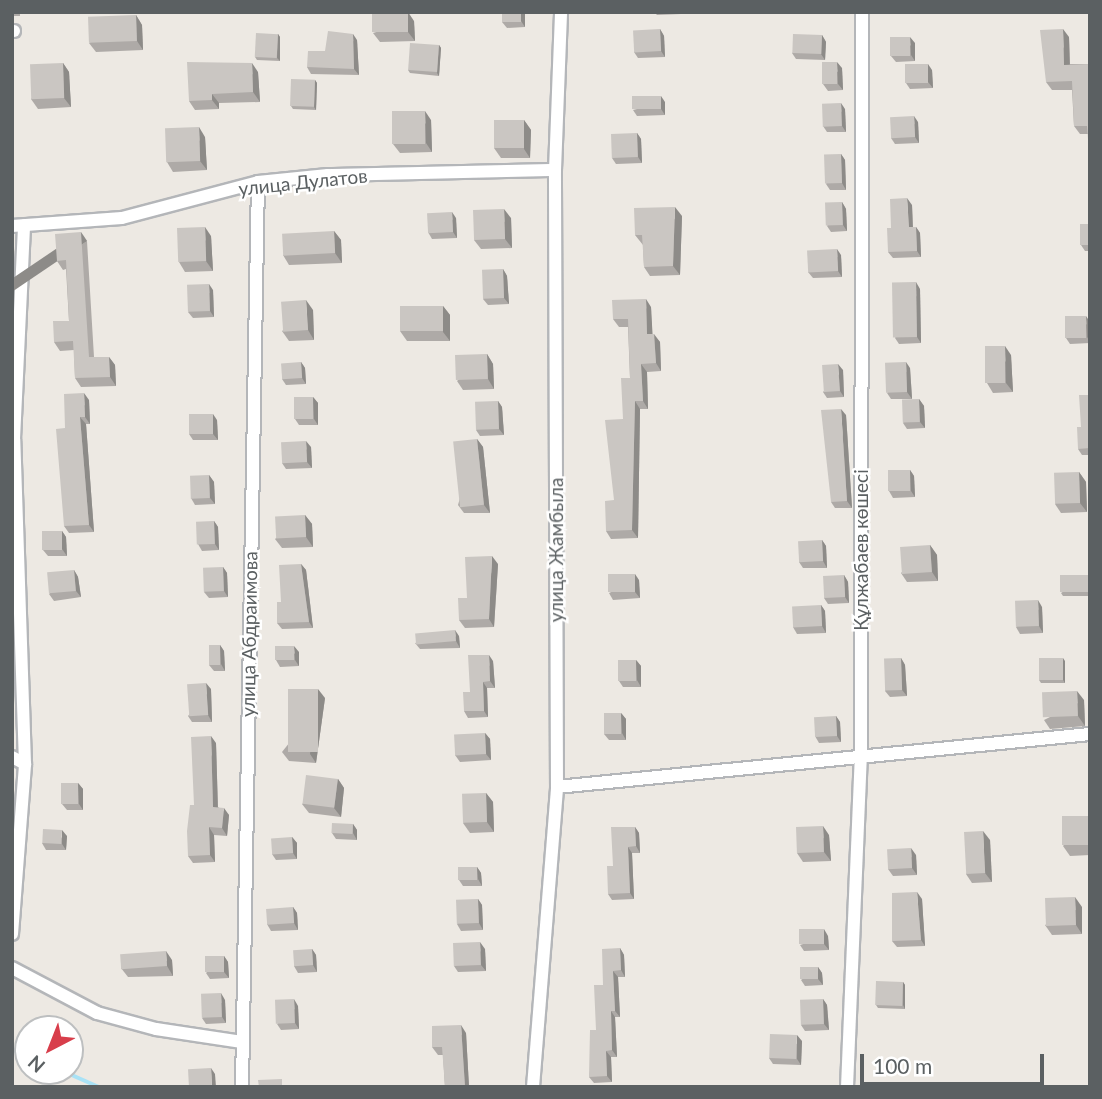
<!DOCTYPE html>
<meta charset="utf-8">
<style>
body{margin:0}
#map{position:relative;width:1102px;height:1099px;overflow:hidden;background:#ede9e3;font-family:Lato,sans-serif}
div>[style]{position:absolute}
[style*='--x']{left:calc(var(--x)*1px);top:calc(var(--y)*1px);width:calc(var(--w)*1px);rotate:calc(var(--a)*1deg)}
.stream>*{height:3.5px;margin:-1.75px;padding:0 1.75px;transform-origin:1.75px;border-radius:1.75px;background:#a9e2f6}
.roads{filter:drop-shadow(2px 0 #b4b6b9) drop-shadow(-2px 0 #b4b6b9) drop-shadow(0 2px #b4b6b9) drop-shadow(0 -2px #b4b6b9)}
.street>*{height:12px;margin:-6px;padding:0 6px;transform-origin:6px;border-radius:6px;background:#fff}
.wall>*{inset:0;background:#aeaaa7;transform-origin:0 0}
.shaded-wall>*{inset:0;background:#8d8b88;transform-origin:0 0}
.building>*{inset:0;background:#cac6c2;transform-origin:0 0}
span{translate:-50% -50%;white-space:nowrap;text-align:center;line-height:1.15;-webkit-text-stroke:5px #fff;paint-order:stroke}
.street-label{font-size:19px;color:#5b6062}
.frame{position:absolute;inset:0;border:14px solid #5b6062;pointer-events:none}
.north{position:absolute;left:14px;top:1015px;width:70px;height:70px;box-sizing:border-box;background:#fff;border:2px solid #bdbfc0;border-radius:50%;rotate:222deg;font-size:19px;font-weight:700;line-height:28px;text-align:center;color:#5b6062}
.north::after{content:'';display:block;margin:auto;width:24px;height:32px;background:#d83e4b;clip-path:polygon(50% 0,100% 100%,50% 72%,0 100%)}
.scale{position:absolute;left:860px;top:1054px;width:184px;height:32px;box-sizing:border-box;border:4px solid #5b6062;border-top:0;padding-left:9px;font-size:21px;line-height:24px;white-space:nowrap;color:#5b6062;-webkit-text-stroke:5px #fff;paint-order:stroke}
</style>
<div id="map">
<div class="stream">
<div style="--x:12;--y:1049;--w:17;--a:24"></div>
<div style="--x:63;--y:1071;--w:39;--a:24"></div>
<div style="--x:119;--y:1087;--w:3;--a:0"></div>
</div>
<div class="roads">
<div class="street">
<div style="--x:12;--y:31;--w:2;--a:0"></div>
<div style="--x:12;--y:226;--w:110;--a:-4.2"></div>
<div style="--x:122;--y:218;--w:141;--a:-14.8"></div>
<div style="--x:258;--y:182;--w:70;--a:-5.7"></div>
<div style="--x:328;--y:175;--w:227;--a:-1.3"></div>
<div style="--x:12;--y:757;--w:15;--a:28"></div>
<div style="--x:557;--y:787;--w:536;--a:-5.68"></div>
<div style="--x:12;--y:934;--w:170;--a:-85.6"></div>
<div style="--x:25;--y:764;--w:325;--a:-91.9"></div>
<div style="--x:14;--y:439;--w:214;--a:-87.3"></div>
<div style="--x:12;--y:968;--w:96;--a:27.9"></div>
<div style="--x:97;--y:1013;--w:61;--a:15.2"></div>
<div style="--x:156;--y:1029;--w:87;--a:8.6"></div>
<div style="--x:242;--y:1087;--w:905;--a:-88.99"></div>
<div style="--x:533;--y:1087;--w:301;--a:-85.4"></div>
<div style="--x:557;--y:787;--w:617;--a:-90.19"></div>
<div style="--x:555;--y:170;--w:158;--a:-87.8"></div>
<div style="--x:847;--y:1087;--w:329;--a:-87.6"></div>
<div style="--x:861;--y:758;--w:746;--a:-89.92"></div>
</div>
</div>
<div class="wall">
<div style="left:12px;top:12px;width:8px;height:4px"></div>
<div style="clip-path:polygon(502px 12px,525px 12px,525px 27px,507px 28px,502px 22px)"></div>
<div style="clip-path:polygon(654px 12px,680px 12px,681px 14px,657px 15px)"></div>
<div style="clip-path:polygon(136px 15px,142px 25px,143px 50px,96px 52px,89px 43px)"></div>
<div style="clip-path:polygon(414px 21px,415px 41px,380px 42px,373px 33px)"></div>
<div style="clip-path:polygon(660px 29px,664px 36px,665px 57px,638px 58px,634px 52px)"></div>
<div style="clip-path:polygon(278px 34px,280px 37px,280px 61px,257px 60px,255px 57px)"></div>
<div style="clip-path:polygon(822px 35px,826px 42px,825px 60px,796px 59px,792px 53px)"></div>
<div style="clip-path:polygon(1069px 37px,1070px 64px,1090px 64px,1090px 167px,1088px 134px,1080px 134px,1074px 126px,1072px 90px,1052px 90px,1046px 82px)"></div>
<div style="clip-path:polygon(357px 40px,359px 75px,311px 74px,307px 67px,325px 51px)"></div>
<div style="clip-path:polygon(915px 43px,915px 61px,896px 62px,891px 56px)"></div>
<div style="clip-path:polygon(439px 45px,441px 48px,439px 76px,410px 73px,408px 70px)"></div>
<div style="clip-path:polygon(63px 63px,69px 72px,71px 107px,38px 109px,31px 99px)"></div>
<div style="clip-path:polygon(842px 68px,843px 90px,828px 91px,823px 84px)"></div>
<div style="clip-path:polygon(932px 70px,933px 88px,910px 89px,906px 83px)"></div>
<div style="clip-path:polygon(258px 72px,260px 102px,219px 103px,219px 109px,195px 110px,189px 101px)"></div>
<div style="clip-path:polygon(315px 80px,317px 83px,316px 110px,293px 109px,291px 106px)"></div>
<div style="clip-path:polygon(665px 102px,665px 115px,637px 116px,633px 110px)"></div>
<div style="clip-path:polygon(845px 109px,846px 132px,827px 132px,823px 126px)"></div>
<div style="clip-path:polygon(431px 120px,432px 152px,400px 153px,393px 144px)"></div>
<div style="clip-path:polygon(524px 120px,531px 130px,530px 158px,501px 158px,494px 148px)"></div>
<div style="clip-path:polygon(918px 122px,919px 143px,895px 144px,891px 138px)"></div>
<div style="clip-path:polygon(637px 133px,641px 139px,642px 163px,616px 164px,612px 158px)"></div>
<div style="clip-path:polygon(205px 137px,207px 170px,173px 172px,167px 162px)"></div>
<div style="clip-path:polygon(841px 154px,845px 160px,846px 190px,830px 190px,826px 184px)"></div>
<div style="clip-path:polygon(842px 202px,846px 209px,847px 231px,831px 232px,827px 226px)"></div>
<div style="clip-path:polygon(912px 205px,913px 227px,916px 227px,920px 233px,921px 257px,893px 258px,888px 252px)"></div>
<div style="clip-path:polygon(682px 216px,680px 275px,650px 276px,644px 267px,643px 245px,635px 235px)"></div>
<div style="clip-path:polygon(456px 218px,457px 238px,432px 239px,428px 232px)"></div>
<div style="clip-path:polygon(511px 218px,512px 248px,481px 249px,474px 240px)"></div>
<div style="clip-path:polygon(1090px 224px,1090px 251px,1085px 251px,1081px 245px)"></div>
<div style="clip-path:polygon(334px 231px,341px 240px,342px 263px,289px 265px,283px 255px)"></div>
<div style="clip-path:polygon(211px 236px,213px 271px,185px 272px,179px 262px)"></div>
<div style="clip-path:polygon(87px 241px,94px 357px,109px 357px,115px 365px,116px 386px,81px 387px,75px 378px,74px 350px,60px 351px,54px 342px,69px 321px,66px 269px,63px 270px,57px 261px)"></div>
<div style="clip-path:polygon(841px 255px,842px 277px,813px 278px,808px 272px)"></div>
<div style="clip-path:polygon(503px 269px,507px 276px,509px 304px,488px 305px,483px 299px)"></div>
<div style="clip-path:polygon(920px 289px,921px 343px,899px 344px,895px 338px)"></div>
<div style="clip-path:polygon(213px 290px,214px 317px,193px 318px,188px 312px)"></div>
<div style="clip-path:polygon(443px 306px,450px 315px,450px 341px,407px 341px,400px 331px)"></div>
<div style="clip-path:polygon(651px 307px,652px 334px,660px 342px,661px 371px,647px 372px,648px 409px,640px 409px,638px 538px,611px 539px,606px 531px,614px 500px,623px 419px,630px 378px,628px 327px,619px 327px,613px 319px)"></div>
<div style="clip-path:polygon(313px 310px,314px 340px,289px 341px,282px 331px)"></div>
<div style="clip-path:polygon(1090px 322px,1090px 343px,1070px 344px,1066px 338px)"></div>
<div style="clip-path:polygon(487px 354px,493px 364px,494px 389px,463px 390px,457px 381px)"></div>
<div style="clip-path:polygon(1011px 355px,1013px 392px,993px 393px,987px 383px)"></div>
<div style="clip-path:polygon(301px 362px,305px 368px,306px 384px,286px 385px,282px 379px)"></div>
<div style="clip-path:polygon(910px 368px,912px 399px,891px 399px,887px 393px)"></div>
<div style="clip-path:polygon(843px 370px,844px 397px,827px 398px,823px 392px)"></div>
<div style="clip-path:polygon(1090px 395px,1090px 455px,1082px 455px,1078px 449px,1081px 427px)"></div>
<div style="clip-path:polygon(313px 397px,318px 403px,318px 425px,299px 425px,295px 419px)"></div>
<div style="clip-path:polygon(919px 399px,924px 406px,925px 428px,907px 429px,903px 423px)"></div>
<div style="clip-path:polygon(89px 400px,90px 424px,86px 424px,94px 532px,69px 533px,64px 526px,65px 428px)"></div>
<div style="clip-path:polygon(498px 401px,502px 407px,504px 435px,480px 436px,476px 430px)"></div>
<div style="clip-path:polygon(846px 415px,852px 508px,835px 508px,831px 502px)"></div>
<div style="clip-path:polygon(217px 420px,218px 440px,193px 440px,189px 434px)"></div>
<div style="clip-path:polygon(477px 439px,483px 447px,490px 513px,464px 513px,458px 505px)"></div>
<div style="clip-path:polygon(311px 447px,312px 468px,286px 469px,282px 463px)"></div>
<div style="clip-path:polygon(910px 470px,914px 476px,915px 497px,893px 498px,889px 491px)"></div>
<div style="clip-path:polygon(1079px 472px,1086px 482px,1087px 512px,1061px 513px,1055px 504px)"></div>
<div style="clip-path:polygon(209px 475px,214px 482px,215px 504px,195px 505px,191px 498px)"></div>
<div style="clip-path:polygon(305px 515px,312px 524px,313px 547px,282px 548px,275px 539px)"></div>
<div style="clip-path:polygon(214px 521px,218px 527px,219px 550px,202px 551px,198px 544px)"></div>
<div style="clip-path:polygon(62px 531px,66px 537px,67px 556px,48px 556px,43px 550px)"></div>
<div style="clip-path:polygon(822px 540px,826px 546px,827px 568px,803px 568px,799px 562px)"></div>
<div style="clip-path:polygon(930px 545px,937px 555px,938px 581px,907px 582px,901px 573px)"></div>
<div style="clip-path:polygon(301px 564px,306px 570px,313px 628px,282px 629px,277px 623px,281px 602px)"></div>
<div style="clip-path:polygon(498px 564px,494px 627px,465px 628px,459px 620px)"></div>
<div style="clip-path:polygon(223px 567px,227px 573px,228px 597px,209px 598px,204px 592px)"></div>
<div style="clip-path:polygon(74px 570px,78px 577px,81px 597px,54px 601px,49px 594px)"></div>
<div style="clip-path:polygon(844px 575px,848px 582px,849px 603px,828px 604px,824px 598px)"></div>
<div style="clip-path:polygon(1090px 575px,1090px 596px,1063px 596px,1061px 593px)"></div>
<div style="clip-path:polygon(639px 580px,640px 598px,613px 600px,609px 593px)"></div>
<div style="clip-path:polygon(821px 605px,825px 611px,826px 633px,797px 634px,793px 627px)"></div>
<div style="clip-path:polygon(1042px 607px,1043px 633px,1020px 634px,1016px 627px)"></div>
<div style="clip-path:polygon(459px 636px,460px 648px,420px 649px,415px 643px)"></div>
<div style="clip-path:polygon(220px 645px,224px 651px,225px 671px,214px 671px,209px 665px)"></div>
<div style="clip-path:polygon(299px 652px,299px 666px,280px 667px,276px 660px)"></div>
<div style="clip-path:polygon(901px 658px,905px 665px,907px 696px,890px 697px,885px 691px)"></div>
<div style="clip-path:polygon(636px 660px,641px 666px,641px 687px,623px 687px,619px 681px)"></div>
<div style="clip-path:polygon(493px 661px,495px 688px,487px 688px,488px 717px,468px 718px,464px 711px,470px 692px)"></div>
<div style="clip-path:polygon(1065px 661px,1065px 683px,1041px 683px,1039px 680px)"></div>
<div style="clip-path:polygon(211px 689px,212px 722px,192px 722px,188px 716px)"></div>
<div style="clip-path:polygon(325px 698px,316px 763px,289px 761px,282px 752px)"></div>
<div style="clip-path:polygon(1084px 700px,1085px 726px,1050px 729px,1044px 720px)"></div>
<div style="clip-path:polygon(621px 713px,626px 719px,626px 740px,609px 740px,604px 734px)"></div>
<div style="clip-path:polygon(836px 716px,840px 722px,841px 742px,819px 743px,815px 736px)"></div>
<div style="clip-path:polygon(485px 733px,490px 739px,491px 760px,460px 762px,455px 755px)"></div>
<div style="clip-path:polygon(216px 743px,218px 807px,229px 815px,227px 836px,214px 835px,215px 862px,193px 863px,188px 856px,194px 805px)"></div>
<div style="clip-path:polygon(338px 779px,344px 788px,341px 817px,309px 813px,302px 804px)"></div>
<div style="clip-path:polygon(78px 783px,83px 789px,83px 810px,67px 810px,62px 804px)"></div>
<div style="clip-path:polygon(486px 793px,493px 802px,494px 832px,470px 833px,463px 823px)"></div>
<div style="clip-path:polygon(1090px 816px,1090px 855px,1070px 856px,1063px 846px)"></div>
<div style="clip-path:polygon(353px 824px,357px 830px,357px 840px,336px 839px,332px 833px)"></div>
<div style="clip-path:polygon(635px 827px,639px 833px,640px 853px,632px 853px,634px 899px,612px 900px,608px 894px,613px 866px)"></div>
<div style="clip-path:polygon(829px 835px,831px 861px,803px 862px,797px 853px)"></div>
<div style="clip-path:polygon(67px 836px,66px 850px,46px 850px,42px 843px)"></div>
<div style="clip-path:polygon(292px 837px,297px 843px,297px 859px,276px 860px,272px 854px)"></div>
<div style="clip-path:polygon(990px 840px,992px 882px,972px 883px,966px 874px)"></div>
<div style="clip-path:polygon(916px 855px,917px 875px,893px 876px,888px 869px)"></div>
<div style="clip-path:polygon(477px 867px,481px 873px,482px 886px,463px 886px,459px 880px)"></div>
<div style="clip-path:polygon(478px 899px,482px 905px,483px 930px,461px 931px,457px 924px)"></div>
<div style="clip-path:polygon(922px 899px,925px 946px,897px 947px,892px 941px)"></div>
<div style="clip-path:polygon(293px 907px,297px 913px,298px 930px,271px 931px,267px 924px)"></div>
<div style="clip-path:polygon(1082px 907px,1082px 934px,1052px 935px,1045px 925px)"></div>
<div style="clip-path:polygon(828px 936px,829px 950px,804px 951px,800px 945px)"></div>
<div style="clip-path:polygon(620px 948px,624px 955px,625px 977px,618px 977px,620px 1017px,615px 1017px,617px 1057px,611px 1057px,612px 1082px,594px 1083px,589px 1077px,603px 985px)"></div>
<div style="clip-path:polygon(312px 949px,316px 955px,317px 972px,298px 973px,294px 966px)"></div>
<div style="clip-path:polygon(485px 949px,486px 971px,458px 972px,454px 966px)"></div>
<div style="clip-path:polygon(224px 956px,228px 962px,229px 978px,210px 979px,206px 973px)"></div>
<div style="clip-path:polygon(172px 960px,173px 976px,128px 977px,121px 968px)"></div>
<div style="clip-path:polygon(818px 967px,822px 973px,823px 985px,805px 986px,801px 980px)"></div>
<div style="clip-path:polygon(903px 982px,905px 985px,905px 1009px,878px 1008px,876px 1005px)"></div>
<div style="clip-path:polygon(823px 999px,827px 1005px,829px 1030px,805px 1031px,801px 1025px)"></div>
<div style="clip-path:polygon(225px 1000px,226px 1023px,206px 1024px,202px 1018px)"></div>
<div style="clip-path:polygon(298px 1006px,299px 1029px,281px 1030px,277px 1024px)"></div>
<div style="clip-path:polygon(466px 1033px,469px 1087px,445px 1087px,443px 1055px,438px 1055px,432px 1047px)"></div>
<div style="clip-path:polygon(802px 1041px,801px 1065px,773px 1064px,769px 1058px)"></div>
</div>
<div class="shaded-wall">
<div style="clip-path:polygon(408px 12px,414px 21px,415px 41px,408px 32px)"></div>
<div style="clip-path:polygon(521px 12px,525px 12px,525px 27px,521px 21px)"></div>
<div style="clip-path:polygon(136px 15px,142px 25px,143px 50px,137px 41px)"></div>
<div style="clip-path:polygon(660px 29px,664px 36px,665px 57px,661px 51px)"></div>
<div style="clip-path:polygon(1063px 29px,1069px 37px,1070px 73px,1064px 65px)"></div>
<div style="clip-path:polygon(278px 34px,280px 37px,280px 61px,277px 58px)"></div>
<div style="clip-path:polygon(353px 34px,357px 40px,359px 75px,354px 69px)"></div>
<div style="clip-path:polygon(822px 35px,826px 42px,825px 60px,821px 54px)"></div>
<div style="clip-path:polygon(910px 37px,915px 43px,915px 61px,911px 55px)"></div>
<div style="clip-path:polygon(439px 45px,441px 48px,439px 76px,437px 73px)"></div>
<div style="clip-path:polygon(837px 62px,842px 68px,843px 90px,838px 84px)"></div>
<div style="clip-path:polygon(63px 63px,69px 72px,71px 107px,64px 98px)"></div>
<div style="clip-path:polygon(252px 63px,258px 72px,260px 102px,253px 92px)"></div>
<div style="clip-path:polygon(928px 64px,932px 70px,933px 88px,928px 82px)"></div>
<div style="clip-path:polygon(315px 80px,317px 83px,316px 110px,314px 107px)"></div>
<div style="clip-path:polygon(212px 94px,219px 103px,219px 109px,212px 100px)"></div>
<div style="clip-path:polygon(661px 96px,665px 102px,665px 115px,661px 109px)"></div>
<div style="clip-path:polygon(841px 103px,845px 109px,846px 132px,842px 126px)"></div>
<div style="clip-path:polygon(425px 111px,431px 120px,432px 152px,426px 143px)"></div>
<div style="clip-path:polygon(914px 116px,918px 122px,919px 143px,915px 137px)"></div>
<div style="clip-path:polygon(524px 120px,531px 130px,530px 158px,524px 149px)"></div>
<div style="clip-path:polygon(199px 127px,205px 137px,207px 170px,200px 161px)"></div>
<div style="clip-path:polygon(637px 133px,641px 139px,642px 163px,638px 157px)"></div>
<div style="clip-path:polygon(841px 154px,845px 160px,846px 190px,842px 183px)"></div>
<div style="clip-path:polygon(907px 198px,912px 205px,913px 234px,909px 227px)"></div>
<div style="clip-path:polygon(842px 202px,846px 209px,847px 231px,843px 225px)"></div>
<div style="clip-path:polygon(675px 207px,682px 216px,680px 275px,673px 266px)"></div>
<div style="clip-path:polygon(504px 209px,511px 218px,512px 248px,505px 239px)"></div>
<div style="clip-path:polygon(452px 212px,456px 218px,457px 238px,453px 232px)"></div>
<div style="clip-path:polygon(205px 227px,211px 236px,213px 271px,206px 261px)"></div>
<div style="clip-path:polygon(916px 227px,920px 233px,921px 257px,917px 251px)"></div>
<div style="clip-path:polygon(334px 231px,341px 240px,342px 263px,335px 253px)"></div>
<div style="left:81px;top:232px;width:11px;height:125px;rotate:56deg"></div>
<div style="clip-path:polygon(837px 249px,841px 255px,842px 277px,838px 271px)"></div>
<div style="clip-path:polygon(503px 269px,507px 276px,509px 304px,504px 298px)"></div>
<div style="clip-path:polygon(916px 282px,920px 289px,921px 343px,917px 337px)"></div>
<div style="clip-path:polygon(209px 284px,213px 290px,214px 317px,210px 311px)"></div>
<div style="clip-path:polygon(646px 299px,651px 307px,653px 342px,647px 334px)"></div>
<div style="clip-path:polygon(306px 300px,313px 310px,314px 340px,308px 330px)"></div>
<div style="clip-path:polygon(443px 306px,450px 315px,450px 341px,443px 332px)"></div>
<div style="clip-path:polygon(1086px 316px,1090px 322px,1090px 342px,1087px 337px)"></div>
<div style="clip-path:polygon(654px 334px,660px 342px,661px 371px,656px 363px)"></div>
<div style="clip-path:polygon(1005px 346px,1011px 355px,1013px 392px,1006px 383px)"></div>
<div style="clip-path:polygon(487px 354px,493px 364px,494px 389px,488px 379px)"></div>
<div style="clip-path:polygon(109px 357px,115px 365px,116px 386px,110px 377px)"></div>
<div style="clip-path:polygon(301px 362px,305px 368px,306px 384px,302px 378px)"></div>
<div style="clip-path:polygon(906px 362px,910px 368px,912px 399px,907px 392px)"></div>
<div style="clip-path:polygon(641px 364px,647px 372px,648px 409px,643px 401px)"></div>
<div style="clip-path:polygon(838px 364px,843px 370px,844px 397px,840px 391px)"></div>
<div style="clip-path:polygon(84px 393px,89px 400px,90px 424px,85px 417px)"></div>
<div style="clip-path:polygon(313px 397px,318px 403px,318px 425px,314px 419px)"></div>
<div style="clip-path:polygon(919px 399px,924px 406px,925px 428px,920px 422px)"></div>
<div style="clip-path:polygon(498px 401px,502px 407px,504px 435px,499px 429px)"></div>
<div style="clip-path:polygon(635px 401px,640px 409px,638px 538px,632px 530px)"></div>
<div style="clip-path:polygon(841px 409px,846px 415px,852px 508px,847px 501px)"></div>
<div style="clip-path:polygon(213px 414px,217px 420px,218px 440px,213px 434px)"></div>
<div style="clip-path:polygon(80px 417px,86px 424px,94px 532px,89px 525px)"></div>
<div style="clip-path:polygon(477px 439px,483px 447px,490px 513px,484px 505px)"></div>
<div style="clip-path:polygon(306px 441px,311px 447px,312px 468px,307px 462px)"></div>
<div style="clip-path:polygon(910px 470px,914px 476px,915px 497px,911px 491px)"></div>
<div style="clip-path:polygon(1079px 472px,1086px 482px,1087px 512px,1080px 503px)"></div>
<div style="clip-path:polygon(209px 475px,214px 482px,215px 504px,210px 498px)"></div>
<div style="clip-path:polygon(305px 515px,312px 524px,313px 547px,306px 537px)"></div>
<div style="clip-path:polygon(214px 521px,218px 527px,219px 550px,215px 544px)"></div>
<div style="clip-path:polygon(62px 531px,66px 537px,67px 556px,62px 549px)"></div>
<div style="clip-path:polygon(822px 540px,826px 546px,827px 568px,823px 561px)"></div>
<div style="clip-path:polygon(930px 545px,937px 555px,938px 581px,932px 572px)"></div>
<div style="clip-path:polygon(492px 556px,498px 564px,494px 627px,489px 619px)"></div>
<div style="clip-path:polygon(301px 564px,306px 570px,313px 628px,309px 622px)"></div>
<div style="clip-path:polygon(223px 567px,227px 573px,228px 597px,224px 591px)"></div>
<div style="clip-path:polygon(74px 570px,78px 577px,81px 597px,76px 591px)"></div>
<div style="clip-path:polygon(635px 574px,639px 580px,640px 598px,635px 592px)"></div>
<div style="clip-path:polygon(844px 575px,848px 582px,849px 603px,845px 597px)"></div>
<div style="clip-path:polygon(1038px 600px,1042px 607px,1043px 633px,1039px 626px)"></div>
<div style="clip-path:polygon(821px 605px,825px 611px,826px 633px,822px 626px)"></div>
<div style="clip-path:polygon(455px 630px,459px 636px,460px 648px,456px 641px)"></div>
<div style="clip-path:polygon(220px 645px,224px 651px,225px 671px,221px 664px)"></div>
<div style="clip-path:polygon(294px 646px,299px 652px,299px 666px,295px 660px)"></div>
<div style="clip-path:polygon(489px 655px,493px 661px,495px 688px,490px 681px)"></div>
<div style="clip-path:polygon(901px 658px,905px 665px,907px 696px,902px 690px)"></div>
<div style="clip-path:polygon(1063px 658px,1065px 661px,1065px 683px,1063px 680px)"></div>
<div style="clip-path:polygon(636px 660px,641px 666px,641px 687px,637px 680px)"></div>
<div style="clip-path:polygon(483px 682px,487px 688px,488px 717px,484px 711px)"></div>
<div style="clip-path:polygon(206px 683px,211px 689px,212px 722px,208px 715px)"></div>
<div style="clip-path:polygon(318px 689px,325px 698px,316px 763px,310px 754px)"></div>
<div style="clip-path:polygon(1077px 691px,1084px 700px,1085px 726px,1078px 716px)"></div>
<div style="clip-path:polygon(621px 713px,626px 719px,626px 740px,622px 733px)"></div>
<div style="clip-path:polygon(836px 716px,840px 722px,841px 742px,837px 736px)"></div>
<div style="clip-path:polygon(485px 733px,490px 739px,491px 760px,486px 754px)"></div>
<div style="clip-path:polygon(211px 736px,216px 743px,218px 814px,213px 807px)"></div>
<div style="clip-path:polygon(338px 779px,344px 788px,341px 817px,334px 808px)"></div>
<div style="clip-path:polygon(78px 783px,83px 789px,83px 810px,79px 804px)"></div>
<div style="clip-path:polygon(486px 793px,493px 802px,494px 832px,487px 822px)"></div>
<div style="clip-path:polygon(224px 808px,229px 815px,227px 836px,222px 828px)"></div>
<div style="clip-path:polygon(353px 824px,357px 830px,357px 840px,353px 833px)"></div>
<div style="clip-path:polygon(823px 826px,829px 835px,831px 861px,824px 852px)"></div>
<div style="clip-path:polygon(209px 827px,214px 835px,215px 862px,210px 855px)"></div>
<div style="clip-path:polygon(635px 827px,639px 833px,640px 853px,636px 846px)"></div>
<div style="clip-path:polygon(62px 830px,67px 836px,66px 850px,62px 844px)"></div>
<div style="clip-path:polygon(983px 831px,990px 840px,992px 882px,985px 873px)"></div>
<div style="clip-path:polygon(292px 837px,297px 843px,297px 859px,293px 853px)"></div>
<div style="clip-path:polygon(628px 847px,632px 853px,634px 899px,630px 893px)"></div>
<div style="clip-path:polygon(911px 848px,916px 855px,917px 875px,912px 868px)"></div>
<div style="clip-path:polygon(477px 867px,481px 873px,482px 886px,478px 879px)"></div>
<div style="clip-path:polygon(917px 892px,922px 899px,925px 946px,921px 940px)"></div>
<div style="clip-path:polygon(1075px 897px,1082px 907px,1082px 934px,1076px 925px)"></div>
<div style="clip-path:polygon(478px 899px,482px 905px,483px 930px,479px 923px)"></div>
<div style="clip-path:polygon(293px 907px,297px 913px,298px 930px,294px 923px)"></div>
<div style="clip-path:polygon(824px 929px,828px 936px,829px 950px,824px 944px)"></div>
<div style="clip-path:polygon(480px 942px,485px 949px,486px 971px,481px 965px)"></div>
<div style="clip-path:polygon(620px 948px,624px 955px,625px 977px,621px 970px)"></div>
<div style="clip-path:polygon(312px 949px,316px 955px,317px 972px,313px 965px)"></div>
<div style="clip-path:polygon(166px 951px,172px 960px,173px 976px,167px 966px)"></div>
<div style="clip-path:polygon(224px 956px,228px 962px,229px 978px,224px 972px)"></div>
<div style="clip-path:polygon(818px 967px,822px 973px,823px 985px,818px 979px)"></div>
<div style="clip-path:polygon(613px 971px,618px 977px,620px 1017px,615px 1011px)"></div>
<div style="clip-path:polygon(903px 982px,905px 985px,905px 1009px,903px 1005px)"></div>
<div style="clip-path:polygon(221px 993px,225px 1000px,226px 1023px,222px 1017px)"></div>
<div style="clip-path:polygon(294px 999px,298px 1006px,299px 1029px,295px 1023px)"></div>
<div style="clip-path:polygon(823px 999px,827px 1005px,829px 1030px,824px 1024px)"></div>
<div style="clip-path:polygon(611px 1011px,615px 1017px,617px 1057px,612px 1050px)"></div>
<div style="clip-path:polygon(461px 1025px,466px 1033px,469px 1087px,465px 1087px)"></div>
<div style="clip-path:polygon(797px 1035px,802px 1041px,801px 1065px,797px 1059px)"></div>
<div style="clip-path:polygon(606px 1051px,611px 1057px,612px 1082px,607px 1076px)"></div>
<div style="clip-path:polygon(211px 1068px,215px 1074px,216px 1087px,212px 1087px)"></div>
</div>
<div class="building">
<div style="left:408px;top:12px;width:20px;height:36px;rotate:90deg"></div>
<div style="left:502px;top:12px;width:19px;height:10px"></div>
<div style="left:136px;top:15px;width:26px;height:48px;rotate:88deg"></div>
<div style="left:660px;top:29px;width:22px;height:27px;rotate:87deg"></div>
<div style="clip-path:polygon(1063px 29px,1064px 65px,1090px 64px,1090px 166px,1087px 126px,1074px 126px,1072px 81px,1046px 82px,1040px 30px)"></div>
<div style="clip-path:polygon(328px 31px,353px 34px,354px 69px,307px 67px,308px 51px,325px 51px)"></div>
<div style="left:256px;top:33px;width:22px;height:24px;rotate:3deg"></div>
<div style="left:793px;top:34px;width:29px;height:19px;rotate:2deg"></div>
<div style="left:890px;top:37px;width:20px;height:19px"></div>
<div style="left:410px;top:43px;width:29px;height:27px;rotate:4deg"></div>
<div style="clip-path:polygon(187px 62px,252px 63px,253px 92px,212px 94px,212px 100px,189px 101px)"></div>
<div style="left:822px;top:62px;width:15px;height:22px"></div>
<div style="left:63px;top:63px;width:35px;height:33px;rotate:88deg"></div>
<div style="left:905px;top:64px;width:23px;height:19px"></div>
<div style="left:291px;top:79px;width:24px;height:27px;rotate:2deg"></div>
<div style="left:661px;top:96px;width:13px;height:29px;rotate:90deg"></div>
<div style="left:841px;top:103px;width:23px;height:19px;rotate:88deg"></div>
<div style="left:392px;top:111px;width:33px;height:33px"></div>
<div style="left:914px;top:116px;width:21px;height:24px;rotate:87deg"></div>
<div style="left:494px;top:120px;width:30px;height:28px"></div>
<div style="left:199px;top:127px;width:34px;height:34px;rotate:88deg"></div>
<div style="left:637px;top:133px;width:24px;height:26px;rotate:88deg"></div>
<div style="left:841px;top:154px;width:29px;height:17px;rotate:88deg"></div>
<div style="clip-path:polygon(907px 198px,909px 227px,916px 227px,917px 251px,888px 252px,887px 228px,891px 228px,890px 199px)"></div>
<div style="left:842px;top:202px;width:23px;height:17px;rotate:88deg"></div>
<div style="clip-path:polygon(675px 207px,673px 266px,644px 267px,642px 235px,635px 235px,634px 208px)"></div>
<div style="left:504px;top:209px;width:30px;height:31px;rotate:88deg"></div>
<div style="left:452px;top:212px;width:20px;height:25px;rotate:87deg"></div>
<div style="left:1080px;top:224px;width:10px;height:21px"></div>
<div style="left:205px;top:227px;width:34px;height:28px;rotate:88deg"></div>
<div style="left:334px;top:231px;width:22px;height:52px;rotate:87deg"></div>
<div style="clip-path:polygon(81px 232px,89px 357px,109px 357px,110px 377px,75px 378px,73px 341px,54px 342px,53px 321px,69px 321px,66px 260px,57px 261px,55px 234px)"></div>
<div style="left:837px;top:249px;width:22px;height:30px;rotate:87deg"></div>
<div style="left:503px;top:269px;width:29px;height:21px;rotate:88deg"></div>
<div style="left:916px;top:282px;width:55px;height:24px;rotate:89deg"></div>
<div style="left:209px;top:284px;width:27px;height:22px;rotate:88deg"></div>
<div style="clip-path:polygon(646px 299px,647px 334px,654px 334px,656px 363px,641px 364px,643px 401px,635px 401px,632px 530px,606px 531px,605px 501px,614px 500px,605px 420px,623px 419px,621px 378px,630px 378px,628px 319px,613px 319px,612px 300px)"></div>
<div style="left:306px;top:300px;width:30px;height:25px;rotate:86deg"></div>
<div style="left:400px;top:306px;width:43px;height:25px"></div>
<div style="left:1065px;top:316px;width:21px;height:22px"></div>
<div style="left:985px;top:346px;width:20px;height:37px"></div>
<div style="left:487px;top:354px;width:25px;height:32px;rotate:88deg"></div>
<div style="left:301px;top:362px;width:16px;height:20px;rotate:86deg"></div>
<div style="left:906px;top:362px;width:30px;height:21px;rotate:88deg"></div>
<div style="left:838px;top:364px;width:27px;height:16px;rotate:86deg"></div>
<div style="clip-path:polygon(84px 393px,85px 417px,80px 417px,89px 525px,64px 526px,56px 429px,65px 428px,64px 394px)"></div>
<div style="clip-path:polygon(1079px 395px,1090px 395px,1090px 448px,1078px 449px,1077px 427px,1081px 427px)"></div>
<div style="left:294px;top:397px;width:19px;height:22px"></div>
<div style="left:919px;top:399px;width:23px;height:17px;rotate:88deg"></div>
<div style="left:498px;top:401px;width:28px;height:23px;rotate:88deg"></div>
<div style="clip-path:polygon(841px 409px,847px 501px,831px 502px,821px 410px)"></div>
<div style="left:189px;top:414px;width:24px;height:20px"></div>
<div style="left:477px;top:439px;width:66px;height:24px;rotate:84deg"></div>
<div style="left:306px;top:441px;width:21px;height:25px;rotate:87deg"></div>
<div style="left:888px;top:470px;width:22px;height:21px"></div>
<div style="left:1079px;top:472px;width:31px;height:25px;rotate:88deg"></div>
<div style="left:209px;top:475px;width:23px;height:19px;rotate:88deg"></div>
<div style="left:305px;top:515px;width:22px;height:30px;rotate:87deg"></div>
<div style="left:214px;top:521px;width:23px;height:18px;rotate:88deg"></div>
<div style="left:42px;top:531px;width:20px;height:19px"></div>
<div style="left:822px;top:540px;width:21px;height:24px;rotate:87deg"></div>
<div style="left:930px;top:545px;width:27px;height:30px;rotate:86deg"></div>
<div style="clip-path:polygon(492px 556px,489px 619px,459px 620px,458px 598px,467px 598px,465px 557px)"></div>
<div style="clip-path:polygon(301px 564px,309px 622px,277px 623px,277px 602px,281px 602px,279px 565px)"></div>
<div style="left:223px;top:567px;width:24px;height:20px;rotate:88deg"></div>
<div style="left:74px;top:570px;width:21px;height:27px;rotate:85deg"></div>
<div style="left:635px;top:574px;width:18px;height:27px;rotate:90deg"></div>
<div style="left:844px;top:575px;width:22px;height:21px;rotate:87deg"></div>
<div style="left:1090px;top:575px;width:17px;height:30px;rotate:90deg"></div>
<div style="left:1038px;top:600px;width:26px;height:23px;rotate:88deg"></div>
<div style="left:821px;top:605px;width:21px;height:29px;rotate:87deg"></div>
<div style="left:455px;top:630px;width:11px;height:40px;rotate:85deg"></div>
<div style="left:209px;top:645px;width:11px;height:20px"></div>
<div style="left:275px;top:646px;width:19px;height:14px"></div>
<div style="clip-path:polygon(468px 655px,489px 655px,490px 681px,483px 682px,484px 711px,464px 711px,463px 692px,470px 692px)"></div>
<div style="left:901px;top:658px;width:32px;height:17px;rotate:88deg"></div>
<div style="left:1039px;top:658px;width:24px;height:22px"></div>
<div style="left:618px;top:660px;width:18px;height:21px"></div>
<div style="left:206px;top:683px;width:32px;height:19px;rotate:86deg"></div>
<div style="left:288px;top:689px;width:30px;height:63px"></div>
<div style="left:1077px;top:691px;width:25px;height:35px;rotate:88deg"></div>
<div style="left:604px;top:713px;width:17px;height:21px"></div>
<div style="left:836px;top:716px;width:20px;height:22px;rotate:87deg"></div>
<div style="left:485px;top:733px;width:21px;height:31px;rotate:87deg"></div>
<div style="clip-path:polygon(211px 736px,213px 807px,224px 808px,222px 828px,209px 827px,210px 855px,188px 856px,187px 831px,190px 805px,194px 805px,191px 737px)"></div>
<div style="left:306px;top:775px;width:32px;height:29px;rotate:7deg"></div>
<div style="left:61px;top:783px;width:17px;height:21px"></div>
<div style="left:486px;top:793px;width:29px;height:24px;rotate:88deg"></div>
<div style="left:1090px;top:816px;width:29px;height:28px;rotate:90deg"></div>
<div style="left:332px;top:823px;width:21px;height:10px;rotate:3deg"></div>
<div style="left:823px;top:826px;width:26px;height:27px;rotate:88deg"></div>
<div style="clip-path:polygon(611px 827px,635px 827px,636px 846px,628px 847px,630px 893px,608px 894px,607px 866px,613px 866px)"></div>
<div style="left:43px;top:829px;width:19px;height:14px;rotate:3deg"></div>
<div style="left:983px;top:831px;width:42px;height:19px;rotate:87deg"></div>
<div style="left:292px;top:837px;width:16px;height:21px;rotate:86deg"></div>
<div style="left:911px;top:848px;width:20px;height:24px;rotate:87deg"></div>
<div style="left:458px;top:867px;width:19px;height:13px"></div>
<div style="clip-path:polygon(917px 892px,921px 940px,892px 941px,892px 893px)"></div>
<div style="left:1075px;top:897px;width:28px;height:30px;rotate:88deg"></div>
<div style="left:478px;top:899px;width:24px;height:22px;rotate:88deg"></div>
<div style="left:293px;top:907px;width:16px;height:27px;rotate:86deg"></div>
<div style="left:824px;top:929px;width:15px;height:25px;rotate:90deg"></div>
<div style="left:480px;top:942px;width:23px;height:27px;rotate:88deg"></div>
<div style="clip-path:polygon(620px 948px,621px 970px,613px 971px,615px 1011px,611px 1011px,612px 1050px,606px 1051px,607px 1076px,589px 1077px,590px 1030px,596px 1030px,594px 985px,603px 985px,602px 949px)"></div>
<div style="left:312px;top:949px;width:16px;height:19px;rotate:86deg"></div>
<div style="left:166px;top:951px;width:15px;height:46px;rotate:86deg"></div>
<div style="left:224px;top:956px;width:16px;height:19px;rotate:90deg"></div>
<div style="left:818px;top:967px;width:12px;height:18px;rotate:90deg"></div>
<div style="left:876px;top:981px;width:27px;height:24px;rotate:2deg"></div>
<div style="left:221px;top:993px;width:24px;height:20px;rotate:88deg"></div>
<div style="left:294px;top:999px;width:24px;height:19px;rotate:88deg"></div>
<div style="left:823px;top:999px;width:25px;height:23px;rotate:88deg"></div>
<div style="clip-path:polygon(461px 1025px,465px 1087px,445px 1087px,442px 1047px,432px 1047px,432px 1026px)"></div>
<div style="left:770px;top:1034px;width:27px;height:24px;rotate:2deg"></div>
<div style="left:211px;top:1068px;width:19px;height:23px;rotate:87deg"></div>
<div style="clip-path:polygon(282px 1079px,282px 1087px,259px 1087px,258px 1080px)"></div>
<div style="left:896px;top:1083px;width:31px;height:4px"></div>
</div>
<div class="street-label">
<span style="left:303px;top:182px;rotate:-6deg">улица Дулатов</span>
<span style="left:556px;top:550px;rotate:-90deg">улица Жамбыла</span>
<span style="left:861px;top:550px;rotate:-90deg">Құлжабаев көшесі</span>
<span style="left:249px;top:634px;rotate:-89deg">улица Абдраимова</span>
</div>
<div class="frame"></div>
<div class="north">N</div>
<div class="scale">100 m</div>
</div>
